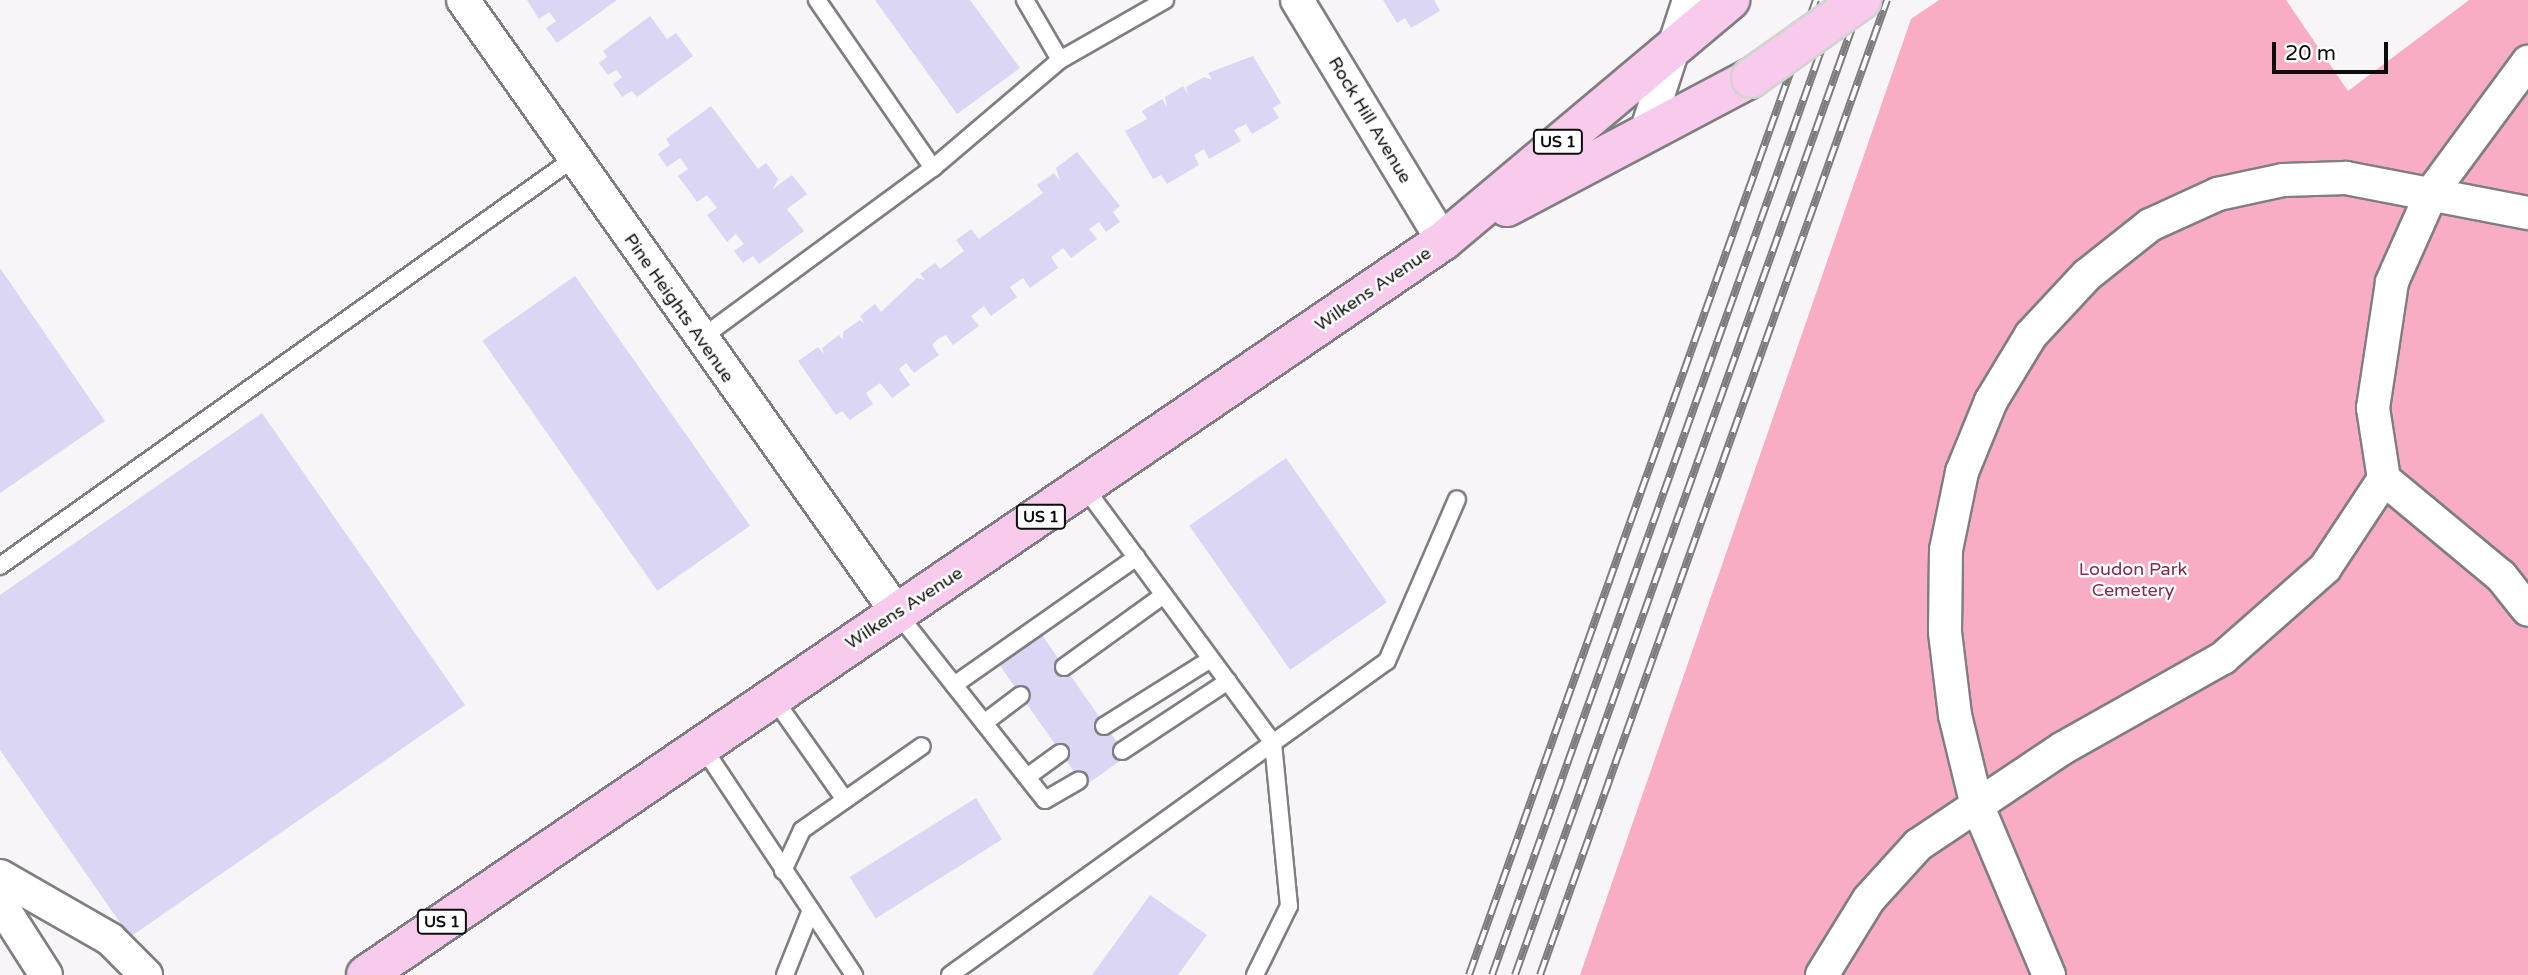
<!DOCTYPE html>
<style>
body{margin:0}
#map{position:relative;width:2528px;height:975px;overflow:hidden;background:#f8f5f9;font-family:"Varela Round",sans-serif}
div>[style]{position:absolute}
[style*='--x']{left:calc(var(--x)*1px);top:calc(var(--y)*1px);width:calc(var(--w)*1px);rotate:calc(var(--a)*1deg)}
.green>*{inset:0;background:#f8adc4}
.building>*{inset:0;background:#dad6f3;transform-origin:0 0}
.roads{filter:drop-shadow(2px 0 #807e82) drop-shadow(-2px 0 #807e82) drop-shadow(0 2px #807e82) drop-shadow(0 -2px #807e82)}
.lane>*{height:16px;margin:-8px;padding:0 8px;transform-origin:8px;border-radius:8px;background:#fff}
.street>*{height:32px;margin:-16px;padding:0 16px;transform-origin:16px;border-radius:16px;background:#fff}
.primary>*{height:38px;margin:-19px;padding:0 19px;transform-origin:19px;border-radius:19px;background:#f8caec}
.rail>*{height:8px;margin-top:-4px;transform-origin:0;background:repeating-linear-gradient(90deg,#fff 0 16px,#7e7c7e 0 32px);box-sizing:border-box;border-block:2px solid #7e7c7e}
.bridges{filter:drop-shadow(2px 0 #d3d3d3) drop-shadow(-2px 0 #d3d3d3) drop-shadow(0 2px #d3d3d3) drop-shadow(0 -2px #d3d3d3)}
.primary-bridge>*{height:38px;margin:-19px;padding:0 19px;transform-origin:19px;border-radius:19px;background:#f8caec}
span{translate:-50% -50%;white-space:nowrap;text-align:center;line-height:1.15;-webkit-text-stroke:5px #fff;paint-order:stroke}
.shield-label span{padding:2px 5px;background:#fff;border:2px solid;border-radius:5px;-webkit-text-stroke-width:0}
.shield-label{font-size:16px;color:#0d0c0d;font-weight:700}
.street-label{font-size:18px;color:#0d0c0d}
.park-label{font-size:18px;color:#86284e}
.scale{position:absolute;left:2272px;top:42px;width:116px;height:32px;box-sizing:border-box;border:4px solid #0d0c0d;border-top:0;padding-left:9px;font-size:21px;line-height:24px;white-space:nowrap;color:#0d0c0d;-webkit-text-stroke:5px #fff;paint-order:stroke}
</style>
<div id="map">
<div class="green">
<div style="clip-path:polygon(1939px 0,2286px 0,2348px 91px,2469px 0,2528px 0,2528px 975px,1580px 975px,1911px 19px)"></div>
</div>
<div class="building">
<div style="clip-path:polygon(527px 0,617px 0,557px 43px,546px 28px,556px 21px,549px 12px,539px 19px)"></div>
<div style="clip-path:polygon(875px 0,970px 0,1020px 68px,957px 114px)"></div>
<div style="clip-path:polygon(1383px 0,1434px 0,1440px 11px,1411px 28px,1405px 18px,1397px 23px)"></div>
<div style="clip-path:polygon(650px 16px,667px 39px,676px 33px,693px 56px,637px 97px,632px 91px,622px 97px,613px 84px,622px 77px,616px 70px,608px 75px,599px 63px,607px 57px,603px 51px)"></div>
<div style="clip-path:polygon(1253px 56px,1281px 103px,1273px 108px,1279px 118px,1252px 134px,1246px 124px,1234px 130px,1241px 141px,1209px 159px,1204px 149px,1194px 155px,1199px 165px,1167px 184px,1161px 175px,1153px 179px,1125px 131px,1147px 119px,1142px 111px,1162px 99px,1167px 107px,1165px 97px,1183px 86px,1188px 95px,1186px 87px,1204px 77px,1212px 80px,1208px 73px)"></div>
<div style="clip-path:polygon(711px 106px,758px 169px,766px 163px,778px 179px,773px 189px,792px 175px,807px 194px,787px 209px,804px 231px,759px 264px,753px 256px,743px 263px,734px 251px,744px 244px,736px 234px,727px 242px,707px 215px,717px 208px,707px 195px,697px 202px,687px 188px,678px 176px,688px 169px,680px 158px,667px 167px,658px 154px,670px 145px,666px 139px)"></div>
<div style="clip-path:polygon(1077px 152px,1120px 206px,1113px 212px,1120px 222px,1106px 232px,1099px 222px,1089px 229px,1097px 239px,1071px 258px,1063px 248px,1051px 257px,1058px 268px,1030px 288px,1023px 278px,1010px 287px,1017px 297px,991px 316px,984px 306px,971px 316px,979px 326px,953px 345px,946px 335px,938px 339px,932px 345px,939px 355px,914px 373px,906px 363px,899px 369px,910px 385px,892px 398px,880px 383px,866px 393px,873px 404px,850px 420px,842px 411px,836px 415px,798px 361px,818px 347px,824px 354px,822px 348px,839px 335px,843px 340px,843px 332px,860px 320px,865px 324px,860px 316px,875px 304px,881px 312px,917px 278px,925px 280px,920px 274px,935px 263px,940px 269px,964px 251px,956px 240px,971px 229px,979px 239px,1043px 193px,1037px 185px,1054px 173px,1060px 181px,1056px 168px)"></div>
<div style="clip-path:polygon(0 268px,105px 421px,0 493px)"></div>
<div style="left:575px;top:276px;width:305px;height:113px;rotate:55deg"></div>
<div style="clip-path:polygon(262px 413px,465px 705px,130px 937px,0 750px,0 595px)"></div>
<div style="left:1286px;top:458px;width:176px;height:118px;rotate:55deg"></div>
<div style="left:1042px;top:635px;width:148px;height:52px;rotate:55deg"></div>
<div style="left:976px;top:798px;width:49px;height:149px;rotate:58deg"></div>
<div style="clip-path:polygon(1150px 895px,1207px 935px,1178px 975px,1092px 975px)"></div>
</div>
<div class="roads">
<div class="lane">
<div style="--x:817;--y:0;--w:204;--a:55.4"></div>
<div style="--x:1025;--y:0;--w:69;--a:59.7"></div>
<div style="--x:700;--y:339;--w:289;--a:-36.3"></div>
<div style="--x:933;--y:168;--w:167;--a:-40.4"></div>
<div style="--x:1060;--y:60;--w:121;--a:-29.7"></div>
<div style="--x:1085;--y:488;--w:317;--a:53.6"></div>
<div style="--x:1273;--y:743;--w:164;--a:84.4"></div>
<div style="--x:1289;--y:906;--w:77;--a:116.2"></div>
<div style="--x:0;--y:566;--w:703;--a:-35.39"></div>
<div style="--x:898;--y:614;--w:237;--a:51.7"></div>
<div style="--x:1045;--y:800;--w:39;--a:-30"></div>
<div style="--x:1064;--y:667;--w:123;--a:-35.8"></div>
<div style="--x:954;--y:685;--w:223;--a:-35"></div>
<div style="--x:772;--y:696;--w:127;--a:54.9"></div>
<div style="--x:984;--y:723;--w:46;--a:-37.1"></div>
<div style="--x:1104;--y:726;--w:126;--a:-32.1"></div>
<div style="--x:702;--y:746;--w:275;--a:56.4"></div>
<div style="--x:1122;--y:751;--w:127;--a:-33.4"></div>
<div style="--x:1027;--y:777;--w:41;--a:-36"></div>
<div style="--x:783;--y:871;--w:45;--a:-65.1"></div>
<div style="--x:802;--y:830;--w:146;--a:-35"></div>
<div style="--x:785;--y:975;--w:70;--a:-68.2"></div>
<div style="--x:950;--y:975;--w:538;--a:-35.7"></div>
<div style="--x:1387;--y:661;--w:176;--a:-66.6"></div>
</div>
<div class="street">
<div style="--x:463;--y:0;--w:752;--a:54.68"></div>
<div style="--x:1297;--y:0;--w:282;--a:58.8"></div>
<div style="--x:1645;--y:135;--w:142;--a:-71.9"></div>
<div style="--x:2384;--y:479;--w:152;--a:39.7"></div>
<div style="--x:2501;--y:576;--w:43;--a:51.5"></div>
<div style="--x:0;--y:876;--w:127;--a:29.8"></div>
<div style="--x:110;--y:939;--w:51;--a:45"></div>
<div style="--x:0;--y:903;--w:85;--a:57.4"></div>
<div style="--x:1822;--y:975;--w:89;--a:-58.3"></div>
<div style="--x:1869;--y:899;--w:73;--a:-47.8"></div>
<div style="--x:1918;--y:845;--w:174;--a:-33.8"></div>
<div style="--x:2063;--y:748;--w:184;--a:-29.4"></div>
<div style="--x:2223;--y:658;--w:136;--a:-41.4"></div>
<div style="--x:2325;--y:568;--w:107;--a:-56.5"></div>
<div style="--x:2384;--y:479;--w:72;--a:-98.8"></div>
<div style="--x:2373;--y:408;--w:127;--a:-81.4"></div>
<div style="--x:2392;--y:282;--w:98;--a:-66"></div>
<div style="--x:2432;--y:192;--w:162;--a:-53.6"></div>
<div style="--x:2049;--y:975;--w:188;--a:-112.9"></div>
<div style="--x:1976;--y:802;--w:89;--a:-103.6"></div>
<div style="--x:1955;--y:715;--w:84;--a:-96.9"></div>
<div style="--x:1945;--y:632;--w:82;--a:-89.3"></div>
<div style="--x:1946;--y:550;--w:80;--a:-78.4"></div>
<div style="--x:1962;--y:472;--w:77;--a:-67.8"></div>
<div style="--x:1991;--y:401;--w:77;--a:-58.8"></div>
<div style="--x:2031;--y:335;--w:82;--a:-47"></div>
<div style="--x:2087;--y:275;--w:80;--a:-38.4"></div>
<div style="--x:2150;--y:225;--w:75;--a:-24.5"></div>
<div style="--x:2218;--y:194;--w:66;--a:-12.2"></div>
<div style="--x:2283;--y:180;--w:63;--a:-1.8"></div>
<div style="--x:2346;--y:178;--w:185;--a:10.9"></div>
</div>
<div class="primary">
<div style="--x:1507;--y:207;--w:276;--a:-27.9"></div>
<div style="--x:366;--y:975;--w:1303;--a:-34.28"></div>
<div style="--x:1443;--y:241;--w:375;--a:-40"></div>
</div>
</div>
<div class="rail">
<div style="--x:1469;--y:975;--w:1035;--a:-70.41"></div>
<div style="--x:1492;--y:975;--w:1035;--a:-70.41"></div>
<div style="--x:1515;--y:975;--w:1035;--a:-70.41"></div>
<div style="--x:1540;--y:975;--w:1035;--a:-70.41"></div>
</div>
<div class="bridges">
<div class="primary-bridge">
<div style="--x:1751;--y:78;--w:135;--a:-35.3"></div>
</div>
</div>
<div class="shield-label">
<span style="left:1558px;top:142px">US 1</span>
<span style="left:1041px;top:517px">US 1</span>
<span style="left:442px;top:922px">US 1</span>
</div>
<div class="street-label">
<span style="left:1370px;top:120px;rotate:59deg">Rock Hill Avenue</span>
<span style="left:1373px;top:289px;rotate:-34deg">Wilkens Avenue</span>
<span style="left:679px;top:308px;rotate:55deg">Pine Heights Avenue</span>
<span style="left:904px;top:608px;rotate:-33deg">Wilkens Avenue</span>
</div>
<div class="park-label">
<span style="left:2133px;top:580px">Loudon Park<br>Cemetery</span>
</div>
<div class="scale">20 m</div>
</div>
